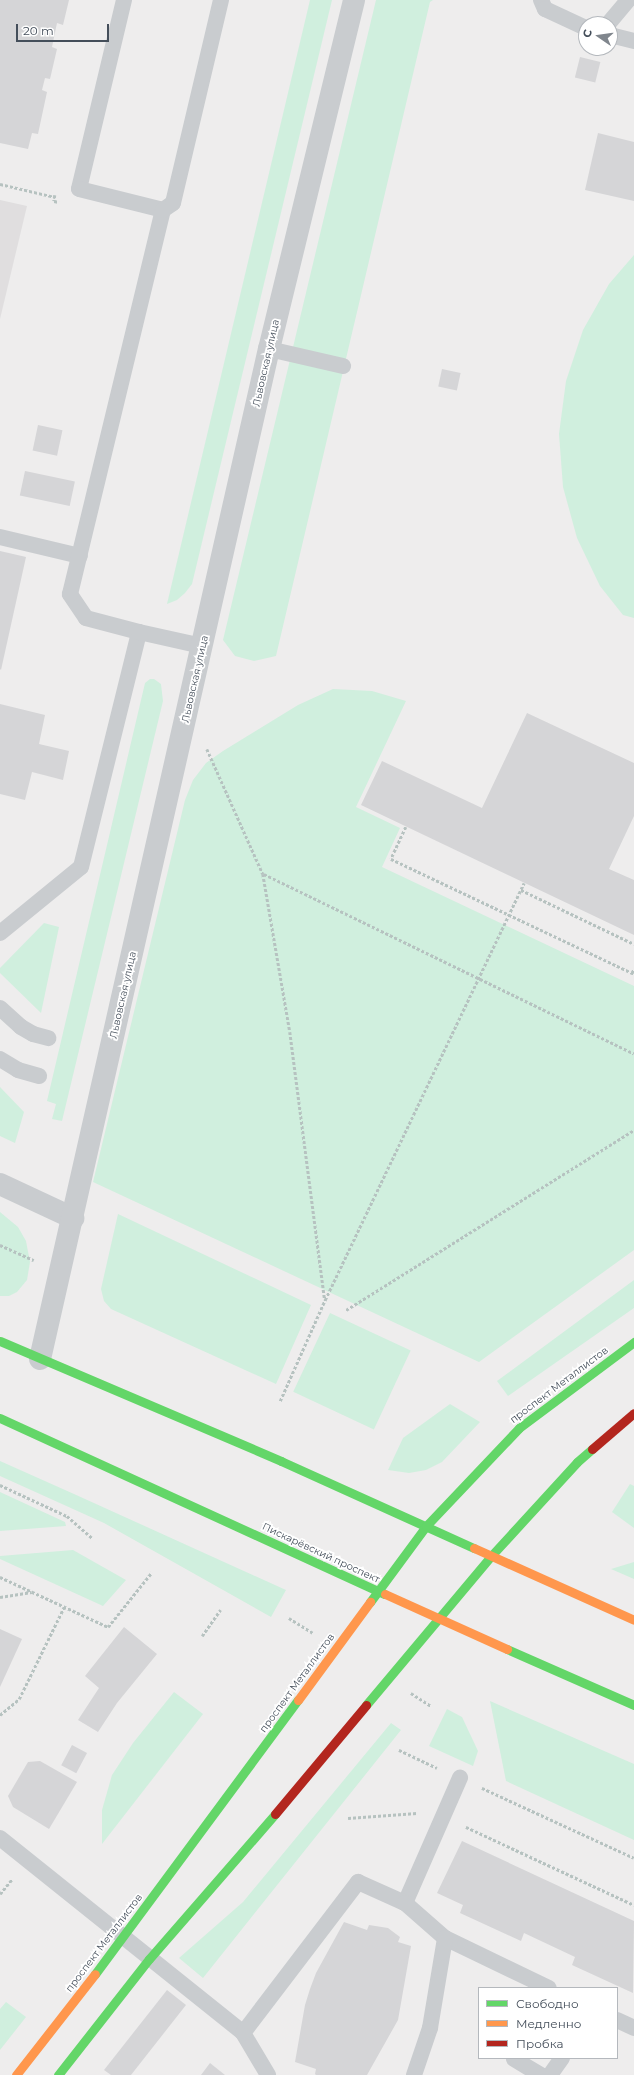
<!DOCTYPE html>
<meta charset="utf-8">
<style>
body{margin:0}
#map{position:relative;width:634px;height:2075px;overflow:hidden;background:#eeeded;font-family:Montserrat,sans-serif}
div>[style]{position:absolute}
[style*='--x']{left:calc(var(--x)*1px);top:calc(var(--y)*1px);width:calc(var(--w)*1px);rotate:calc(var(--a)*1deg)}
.education>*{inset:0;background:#e0dedf}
.green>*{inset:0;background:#d0efde;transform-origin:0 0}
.building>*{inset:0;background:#d5d5d7;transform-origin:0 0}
.path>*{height:2.5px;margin-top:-1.25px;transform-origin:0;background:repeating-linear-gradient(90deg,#b6c2c0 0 3px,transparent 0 5px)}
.lane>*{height:16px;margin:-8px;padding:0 8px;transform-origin:8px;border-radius:8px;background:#c9cccf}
.street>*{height:22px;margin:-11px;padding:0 11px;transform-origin:11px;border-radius:11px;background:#c9cccf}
.fast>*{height:9px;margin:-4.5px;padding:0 4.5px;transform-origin:4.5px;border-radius:4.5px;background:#63d668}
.slow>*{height:9px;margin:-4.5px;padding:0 4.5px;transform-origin:4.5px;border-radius:4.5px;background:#ff974d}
.jam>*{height:9px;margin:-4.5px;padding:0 4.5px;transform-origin:4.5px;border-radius:4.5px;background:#b3261e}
span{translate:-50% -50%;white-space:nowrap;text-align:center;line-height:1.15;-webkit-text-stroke:3.5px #fff;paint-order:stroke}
.street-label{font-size:10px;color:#444e5a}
.legend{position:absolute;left:478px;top:1987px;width:140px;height:72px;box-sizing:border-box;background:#fff;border:1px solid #b4b8bd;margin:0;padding:5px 7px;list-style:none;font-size:12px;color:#444e5a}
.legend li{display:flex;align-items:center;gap:8px;height:20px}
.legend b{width:20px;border:1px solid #b4b8bd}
.north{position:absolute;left:578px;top:16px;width:40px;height:40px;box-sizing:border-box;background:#fff;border:1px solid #b4b8bd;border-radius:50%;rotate:283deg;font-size:11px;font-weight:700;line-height:16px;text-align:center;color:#444e5a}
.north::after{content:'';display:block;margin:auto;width:14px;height:18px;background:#80868d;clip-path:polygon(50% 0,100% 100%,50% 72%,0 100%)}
.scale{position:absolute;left:16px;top:24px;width:93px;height:18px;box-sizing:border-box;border:2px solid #444e5a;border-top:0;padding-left:5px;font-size:12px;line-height:14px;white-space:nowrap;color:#444e5a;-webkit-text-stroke:3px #fff;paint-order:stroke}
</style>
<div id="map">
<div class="education">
<div style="clip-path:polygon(0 200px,27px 206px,0 319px)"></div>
</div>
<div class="green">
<div style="clip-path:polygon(310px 0,332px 0,192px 584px,185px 593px,177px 600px,167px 604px)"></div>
<div style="clip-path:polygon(376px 0,433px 0,430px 2px,276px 656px,254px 661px,235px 656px,223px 640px)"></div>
<div style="clip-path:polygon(634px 255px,634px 618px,623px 615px,600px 586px,577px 538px,563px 487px,559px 434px,566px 381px,583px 330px,609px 284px)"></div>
<div style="clip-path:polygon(150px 679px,154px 679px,161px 684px,163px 701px,62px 1121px,52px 1119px,56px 1104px,47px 1101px,145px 683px)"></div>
<div style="clip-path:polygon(333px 689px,372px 691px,406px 701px,356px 807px,400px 828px,382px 867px,634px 986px,634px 1250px,479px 1362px,93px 1182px,185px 800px,193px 780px,206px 763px,223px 751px,298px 705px)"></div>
<div style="clip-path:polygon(44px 923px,59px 927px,41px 1013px,0 973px,0 968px)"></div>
<div style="clip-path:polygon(0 1087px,24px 1112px,15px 1143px,0 1136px)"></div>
<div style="clip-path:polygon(0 1212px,18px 1227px,26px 1241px,30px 1262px,27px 1280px,17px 1292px,9px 1296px,0 1296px)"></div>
<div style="clip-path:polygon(118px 1214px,311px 1305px,276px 1384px,111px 1309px,104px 1301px,101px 1289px)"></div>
<div style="clip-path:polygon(634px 1280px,634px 1308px,508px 1396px,497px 1381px)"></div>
<div style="left:330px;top:1313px;width:89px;height:87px;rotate:25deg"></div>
<div style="clip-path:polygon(450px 1404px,480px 1422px,442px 1462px,426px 1470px,409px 1473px,388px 1470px,403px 1438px)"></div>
<div style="clip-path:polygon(0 1461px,74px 1494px,286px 1590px,271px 1617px,104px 1523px,0 1476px)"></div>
<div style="clip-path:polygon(630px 1484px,634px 1486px,634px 1528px,612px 1512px)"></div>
<div style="clip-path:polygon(0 1492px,65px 1522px,66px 1526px,0 1531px)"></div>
<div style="clip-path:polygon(73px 1550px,126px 1580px,103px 1606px,0 1559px,0 1556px)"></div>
<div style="clip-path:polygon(634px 1562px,634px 1579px,611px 1569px)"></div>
<div style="clip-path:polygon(174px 1692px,203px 1714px,102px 1844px,102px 1810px,112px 1775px,133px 1743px)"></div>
<div style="clip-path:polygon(490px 1701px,634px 1764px,634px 1840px,506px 1781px)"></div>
<div style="clip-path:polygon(447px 1709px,462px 1717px,478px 1751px,473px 1766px,429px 1746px)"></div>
<div style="clip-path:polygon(391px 1723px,401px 1730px,203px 1978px,179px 1958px,243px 1902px)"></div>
<div style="clip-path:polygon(6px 2002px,26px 2017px,0 2050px,0 2009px)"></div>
</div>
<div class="building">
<div style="clip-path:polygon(0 0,69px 0,63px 25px,57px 23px,52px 47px,57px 49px,50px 79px,45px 78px,42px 90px,47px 92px,38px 134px,32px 133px,28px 149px,0 143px)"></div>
<div style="left:580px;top:57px;width:21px;height:21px;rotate:14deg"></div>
<div style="clip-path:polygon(598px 133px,634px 142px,634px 201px,585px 190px)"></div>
<div style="left:442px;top:369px;width:19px;height:18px;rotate:12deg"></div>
<div style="left:38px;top:425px;width:25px;height:26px;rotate:12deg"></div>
<div style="left:25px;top:471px;width:51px;height:25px;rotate:12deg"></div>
<div style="clip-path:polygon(0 551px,26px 557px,1px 670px,0 669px)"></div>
<div style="clip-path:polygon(0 704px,45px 715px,39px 744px,69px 751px,63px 780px,32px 772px,25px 800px,0 794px)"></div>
<div style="clip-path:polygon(527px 713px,634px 763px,634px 816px,609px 869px,634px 880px,634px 935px,361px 805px,382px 761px,482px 808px)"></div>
<div style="clip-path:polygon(124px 1627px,157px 1654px,117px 1703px,98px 1732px,78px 1720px,99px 1688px,85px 1676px)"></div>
<div style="clip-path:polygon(0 1629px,22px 1639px,0 1687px)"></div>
<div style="left:72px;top:1745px;width:17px;height:23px;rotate:28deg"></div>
<div style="clip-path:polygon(40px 1761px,77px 1782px,49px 1829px,13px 1807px,8px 1796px,28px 1762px)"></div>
<div style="clip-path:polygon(462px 1841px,634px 1921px,633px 1993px,572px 1965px,575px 1957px,524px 1933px,521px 1941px,460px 1913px,463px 1905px,437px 1893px)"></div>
<div style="clip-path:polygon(344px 1922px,367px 1930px,369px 1925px,388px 1928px,400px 1937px,398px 1942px,411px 1946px,398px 2020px,367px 2075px,316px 2075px,315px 2074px,316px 2069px,295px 2062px,305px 2005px,310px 1989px,316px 1973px)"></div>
<div style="clip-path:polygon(167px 1990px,186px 2005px,131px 2075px,111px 2075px,104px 2070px)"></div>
<div style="clip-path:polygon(210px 2063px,225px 2075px,201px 2075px)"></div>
</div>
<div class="path">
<div style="--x:0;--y:184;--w:57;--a:13.3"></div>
<div style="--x:55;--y:195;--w:6;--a:99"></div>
<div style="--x:54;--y:201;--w:5;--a:11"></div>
<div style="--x:207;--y:749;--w:137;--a:65.9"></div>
<div style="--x:263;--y:874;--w:160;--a:80.3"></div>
<div style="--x:290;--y:1032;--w:270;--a:82.6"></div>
<div style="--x:406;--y:827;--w:35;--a:115"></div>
<div style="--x:391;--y:859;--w:269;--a:25.3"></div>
<div style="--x:264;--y:874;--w:411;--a:25.9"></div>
<div style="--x:521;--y:890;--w:125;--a:25.5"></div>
<div style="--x:632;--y:973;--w:5;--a:-68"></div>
<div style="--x:0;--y:1245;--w:37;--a:24"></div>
<div style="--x:346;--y:1310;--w:340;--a:-32"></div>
<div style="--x:280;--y:1401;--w:111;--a:-66"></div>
<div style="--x:325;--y:1300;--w:462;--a:-64.5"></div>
<div style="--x:0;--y:1485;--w:74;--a:24.8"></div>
<div style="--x:67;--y:1516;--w:33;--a:41"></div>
<div style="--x:0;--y:1577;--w:119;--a:24.8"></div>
<div style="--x:108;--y:1627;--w:70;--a:-51.3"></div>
<div style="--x:0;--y:1597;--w:32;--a:-9"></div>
<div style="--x:289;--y:1618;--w:28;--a:32"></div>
<div style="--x:202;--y:1636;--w:32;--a:-55"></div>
<div style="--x:411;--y:1693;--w:24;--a:33"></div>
<div style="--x:0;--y:1715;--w:25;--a:-40"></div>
<div style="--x:19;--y:1699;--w:102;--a:-63.9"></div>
<div style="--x:399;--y:1750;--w:42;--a:25.3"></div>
<div style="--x:482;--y:1788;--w:167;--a:24.7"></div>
<div style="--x:348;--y:1818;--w:69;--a:-4.1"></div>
<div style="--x:466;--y:1827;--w:185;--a:24.9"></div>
<div style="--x:0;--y:1894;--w:19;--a:-51"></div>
</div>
<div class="lane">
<div style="--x:124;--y:0;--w:194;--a:103.4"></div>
<div style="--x:79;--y:189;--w:87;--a:14"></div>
<div style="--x:541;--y:0;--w:10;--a:66"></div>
<div style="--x:545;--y:9;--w:45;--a:24.9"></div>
<div style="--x:608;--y:24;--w:31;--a:-50"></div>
<div style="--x:610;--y:35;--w:25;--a:14"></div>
<div style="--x:269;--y:349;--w:76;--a:12.9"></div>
<div style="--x:0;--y:537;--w:82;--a:13.4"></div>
<div style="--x:139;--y:632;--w:55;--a:-165.2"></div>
<div style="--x:86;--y:618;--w:29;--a:-124"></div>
<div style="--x:70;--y:594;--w:395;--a:-76.4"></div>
<div style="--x:163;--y:210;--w:12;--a:-35"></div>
<div style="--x:173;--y:203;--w:209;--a:-76.7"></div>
<div style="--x:0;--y:933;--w:104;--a:-39.2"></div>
<div style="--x:81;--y:867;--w:242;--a:-76.1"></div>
<div style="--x:139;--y:632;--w:65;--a:12.5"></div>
<div style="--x:0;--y:1008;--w:28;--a:42"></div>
<div style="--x:21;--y:1027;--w:14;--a:30"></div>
<div style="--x:33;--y:1034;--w:16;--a:15"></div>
<div style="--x:0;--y:1059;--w:21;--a:31"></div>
<div style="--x:18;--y:1070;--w:22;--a:16"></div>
<div style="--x:0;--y:1838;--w:312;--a:38.7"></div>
<div style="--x:243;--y:2033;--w:49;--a:59.2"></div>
<div style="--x:405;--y:1903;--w:137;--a:-66.3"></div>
<div style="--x:617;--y:2020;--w:19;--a:25"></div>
<div style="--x:243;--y:2033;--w:190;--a:-52.7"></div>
<div style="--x:358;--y:1882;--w:51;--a:24.1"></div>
<div style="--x:405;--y:1903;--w:53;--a:41.2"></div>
<div style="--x:445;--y:1938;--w:115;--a:25.7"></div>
<div style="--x:514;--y:2059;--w:31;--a:31"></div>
<div style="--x:414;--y:2075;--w:50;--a:-71.2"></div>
<div style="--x:430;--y:2028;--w:91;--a:-80.5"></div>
<div style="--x:550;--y:2075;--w:21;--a:-55"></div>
</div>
<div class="street">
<div style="--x:0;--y:1184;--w:81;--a:25"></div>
<div style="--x:40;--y:1359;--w:1036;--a:-77.23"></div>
<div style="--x:269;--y:349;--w:359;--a:-76.3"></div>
</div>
<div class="fast">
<div style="--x:0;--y:1341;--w:306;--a:23.1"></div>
<div style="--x:281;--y:1461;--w:212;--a:24.3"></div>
<div style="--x:0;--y:1418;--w:423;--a:24.6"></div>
<div style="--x:370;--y:1602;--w:94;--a:-53.6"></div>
<div style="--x:426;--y:1526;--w:135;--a:-46.5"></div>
<div style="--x:519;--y:1428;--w:144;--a:-36.8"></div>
<div style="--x:507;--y:1649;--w:139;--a:23.8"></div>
<div style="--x:366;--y:1705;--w:194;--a:-50"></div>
<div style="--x:491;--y:1556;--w:127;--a:-47.5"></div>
<div style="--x:577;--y:1462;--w:20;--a:-41"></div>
<div style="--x:95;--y:1974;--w:341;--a:-53.5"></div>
<div style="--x:58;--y:2075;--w:147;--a:-51.9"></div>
<div style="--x:149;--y:1959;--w:192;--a:-49"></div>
</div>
<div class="slow">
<div style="--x:474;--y:1548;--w:175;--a:24.2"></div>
<div style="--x:385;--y:1594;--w:134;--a:24.3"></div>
<div style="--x:298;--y:1700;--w:122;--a:-53.7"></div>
<div style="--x:16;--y:2075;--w:128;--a:-52"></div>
</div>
<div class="jam">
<div style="--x:592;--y:1449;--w:55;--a:-40.6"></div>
<div style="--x:275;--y:1814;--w:142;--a:-50.1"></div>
</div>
<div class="street-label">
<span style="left:266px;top:363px;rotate:-77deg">Львовская улица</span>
<span style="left:195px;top:679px;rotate:-77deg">Львовская улица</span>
<span style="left:123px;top:995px;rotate:-77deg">Львовская улица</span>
<span style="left:559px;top:1385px;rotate:-37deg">проспект Металлистов</span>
<span style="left:321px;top:1553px;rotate:25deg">Пискарёвский проспект</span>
<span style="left:297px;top:1683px;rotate:-54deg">проспект Металлистов</span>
<span style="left:104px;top:1943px;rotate:-53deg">проспект Металлистов</span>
</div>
<ul class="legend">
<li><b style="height:5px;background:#63d668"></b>Свободно</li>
<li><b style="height:5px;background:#ff974d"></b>Медленно</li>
<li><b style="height:5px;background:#b3261e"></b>Пробка</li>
</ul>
<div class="north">С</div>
<div class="scale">20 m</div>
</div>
